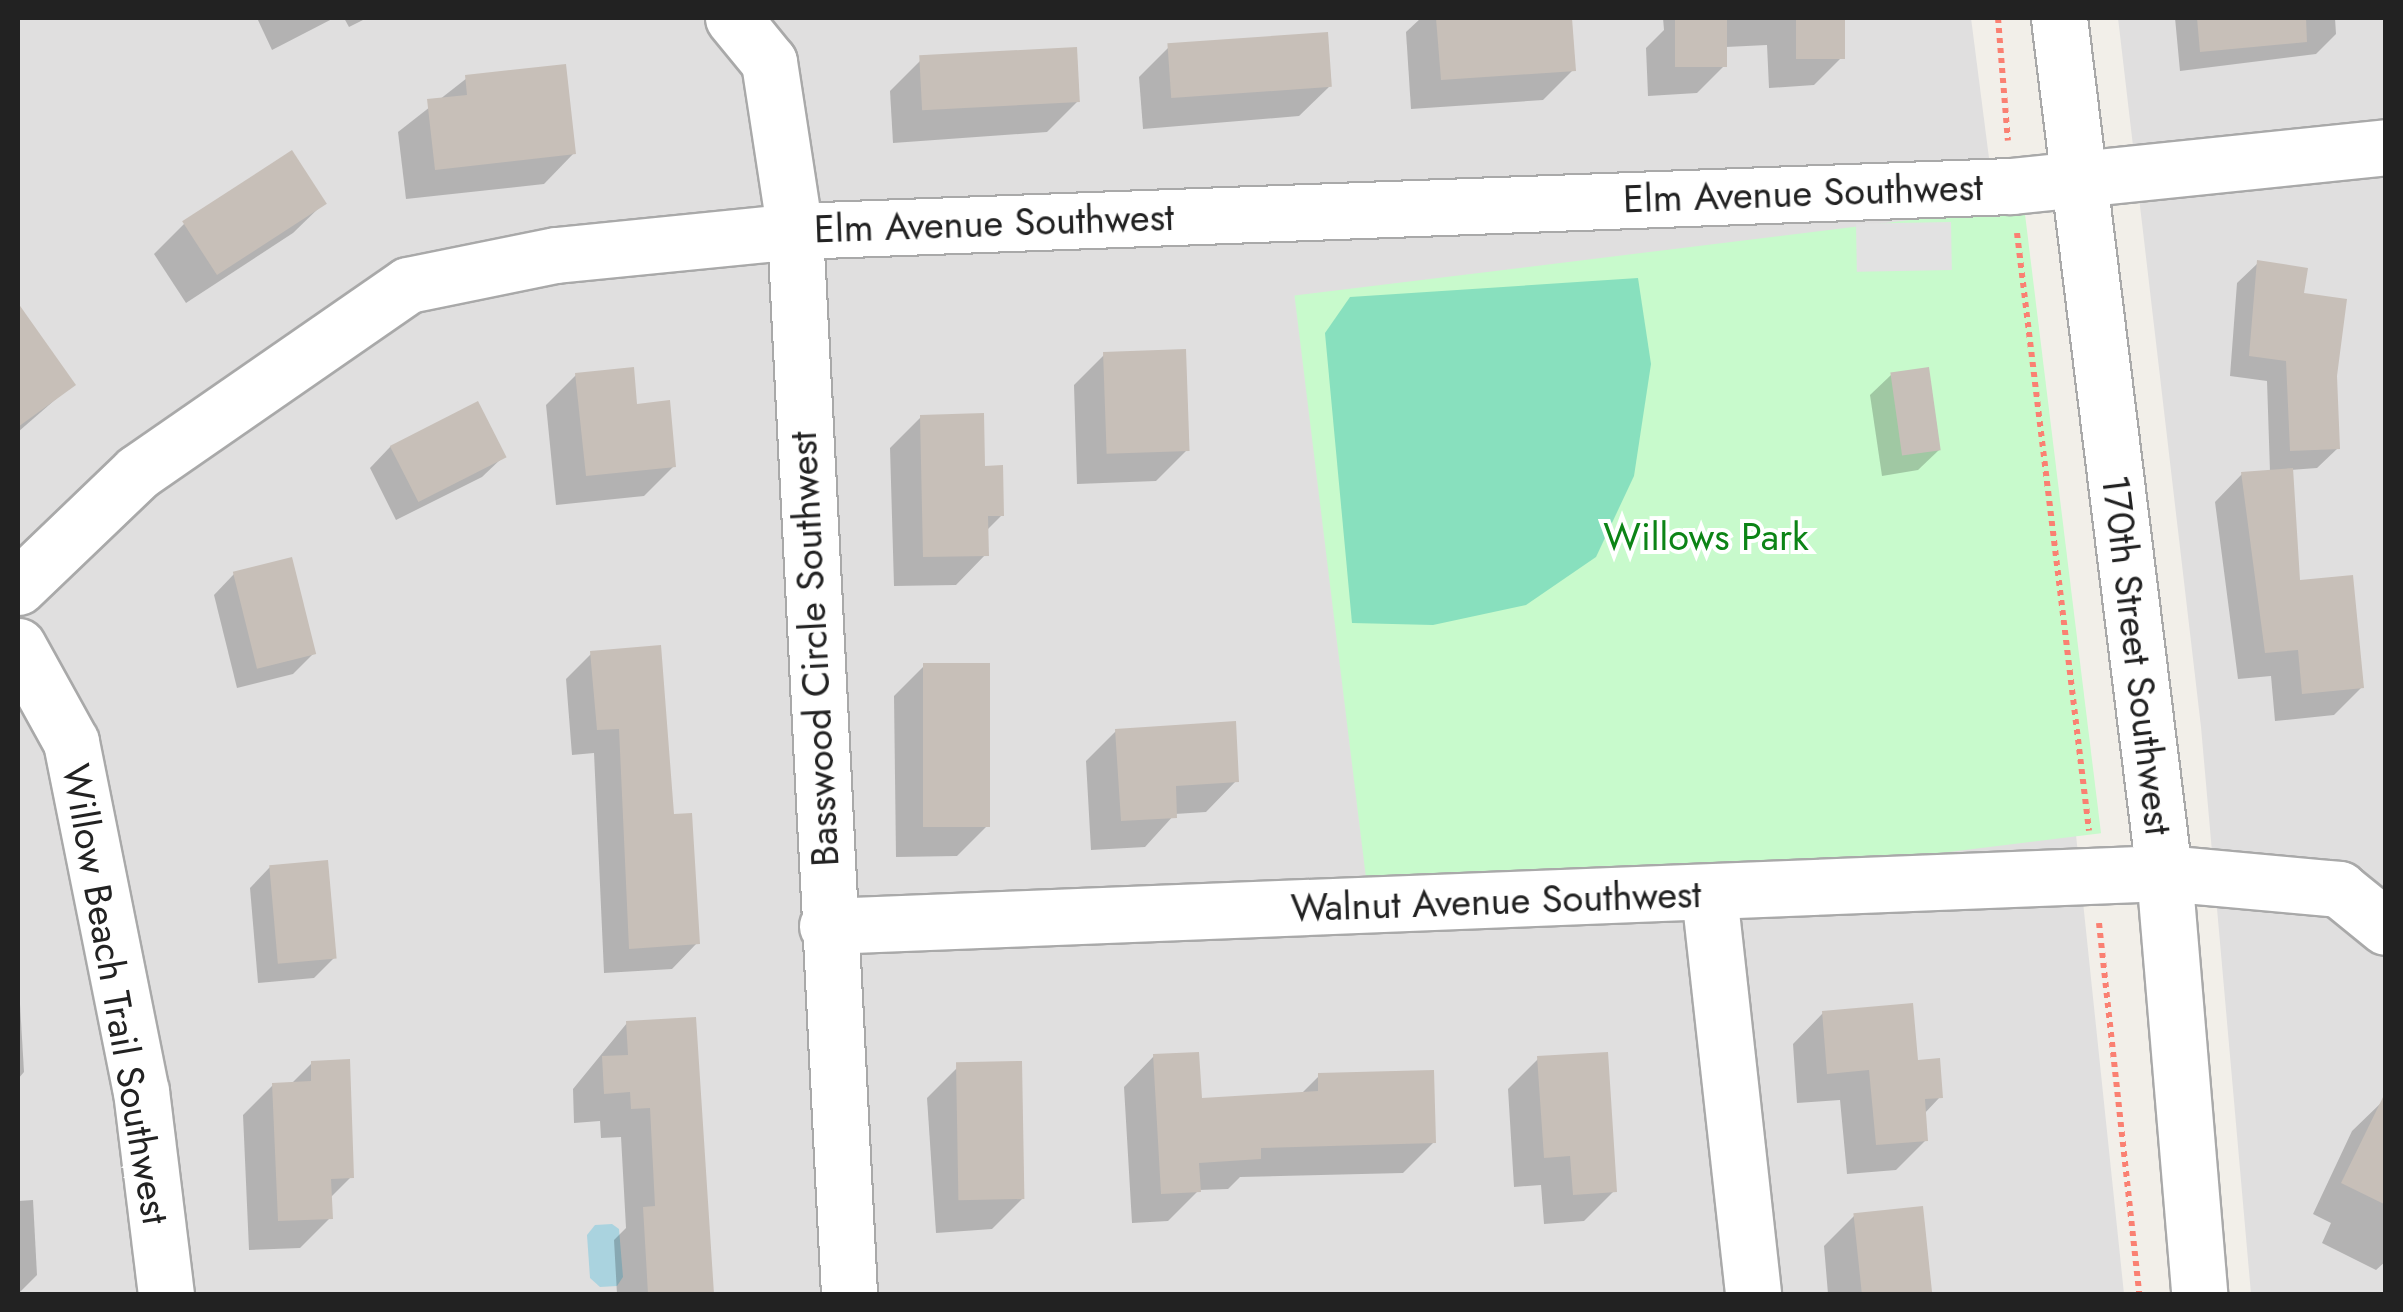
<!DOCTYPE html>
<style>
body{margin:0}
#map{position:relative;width:2403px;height:1312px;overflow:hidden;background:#f2efe9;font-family:Jost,sans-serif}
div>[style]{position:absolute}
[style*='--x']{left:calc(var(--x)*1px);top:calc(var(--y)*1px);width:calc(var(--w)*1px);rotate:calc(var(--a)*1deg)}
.residential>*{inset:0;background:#e0dfdf}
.park>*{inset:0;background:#c8facc;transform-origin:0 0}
.pitch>*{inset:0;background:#88e0be}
.parking>*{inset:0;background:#e2e2e2;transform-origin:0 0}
.water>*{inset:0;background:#aad3df}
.shadow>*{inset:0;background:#0003}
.building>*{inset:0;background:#c7bfb8;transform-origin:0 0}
.path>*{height:6px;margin-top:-3px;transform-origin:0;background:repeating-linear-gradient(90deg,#fa8072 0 5px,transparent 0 10px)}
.roads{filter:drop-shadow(2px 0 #a9a9a9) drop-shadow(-2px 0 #a9a9a9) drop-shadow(0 2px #a9a9a9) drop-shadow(0 -2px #a9a9a9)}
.minor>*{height:55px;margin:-27.5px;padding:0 27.5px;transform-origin:27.5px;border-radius:27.5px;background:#fff}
span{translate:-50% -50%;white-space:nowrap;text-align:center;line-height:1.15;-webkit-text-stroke:8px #fff;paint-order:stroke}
.street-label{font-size:38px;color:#222}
.park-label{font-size:38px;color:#0c8416}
.frame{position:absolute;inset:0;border:20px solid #222;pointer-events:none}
</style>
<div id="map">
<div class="residential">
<div style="clip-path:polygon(18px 18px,1971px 18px,2076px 835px,2124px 1294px,18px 1294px)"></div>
<div style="clip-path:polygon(2118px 18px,2385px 18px,2385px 1294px,2251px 1294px,2201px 727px)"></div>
</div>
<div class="park">
<div style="left:2024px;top:206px;width:632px;height:735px;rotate:83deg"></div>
</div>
<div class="pitch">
<div style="clip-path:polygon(1638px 278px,1651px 364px,1634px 476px,1596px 557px,1526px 605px,1433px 625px,1352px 623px,1325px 333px,1350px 297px)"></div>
</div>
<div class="parking">
<div style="left:1951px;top:222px;width:48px;height:95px;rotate:89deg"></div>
</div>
<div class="water">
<div style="clip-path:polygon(612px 1224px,619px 1229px,623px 1277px,617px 1286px,600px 1287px,590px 1278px,587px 1235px,595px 1225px)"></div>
</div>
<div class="shadow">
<div style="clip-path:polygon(257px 18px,334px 18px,272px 50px)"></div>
<div style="clip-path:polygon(344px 18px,367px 18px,349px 27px)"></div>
<div style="clip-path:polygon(1421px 18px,1570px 18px,1573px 70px,1543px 100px,1411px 109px,1406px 32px)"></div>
<div style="clip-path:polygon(1663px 18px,1842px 18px,1844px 55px,1814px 85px,1769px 88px,1767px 45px,1726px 47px,1727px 63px,1697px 93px,1648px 96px,1646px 48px,1664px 30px)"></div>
<div style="clip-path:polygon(2175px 18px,2335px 18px,2336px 34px,2316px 54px,2180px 71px)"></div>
<div style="clip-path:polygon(1169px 47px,1330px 86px,1299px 116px,1143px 129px,1139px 77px)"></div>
<div style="clip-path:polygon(920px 61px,1078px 101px,1047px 132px,893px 143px,890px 91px)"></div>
<div style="clip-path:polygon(467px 78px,574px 153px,544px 184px,406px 199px,398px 132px)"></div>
<div style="clip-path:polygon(324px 203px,293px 233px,186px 303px,154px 254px,184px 224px)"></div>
<div style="clip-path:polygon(2258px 263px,2301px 295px,2334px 376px,2338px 448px,2317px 468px,2290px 470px,2298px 582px,2362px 687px,2334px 715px,2275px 721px,2271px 676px,2238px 679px,2215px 502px,2242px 474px,2270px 472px,2267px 381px,2230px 376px,2237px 283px)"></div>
<div style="clip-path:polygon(18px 307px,72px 385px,18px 432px)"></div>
<div style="clip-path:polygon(1104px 355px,1187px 450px,1156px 481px,1077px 484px,1074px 385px)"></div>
<div style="clip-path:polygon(576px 375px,635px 406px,674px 466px,644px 496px,556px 505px,546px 405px)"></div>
<div style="clip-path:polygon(1891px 375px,1939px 450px,1918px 470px,1882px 476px,1870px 395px)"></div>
<div style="clip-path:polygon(477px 404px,503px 457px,482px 477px,396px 520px,370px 468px,390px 447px)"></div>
<div style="clip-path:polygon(921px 417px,983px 468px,1002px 515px,986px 531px,986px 554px,956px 585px,894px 586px,890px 448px)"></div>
<div style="clip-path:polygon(234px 574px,313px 654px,293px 674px,237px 688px,214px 595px)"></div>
<div style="clip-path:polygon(592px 653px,672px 816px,697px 943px,672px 969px,604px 973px,594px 753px,572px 755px,566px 679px)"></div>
<div style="clip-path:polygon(924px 666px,987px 826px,957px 856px,896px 857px,894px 696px)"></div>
<div style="clip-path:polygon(1116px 731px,1236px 781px,1206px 812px,1175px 814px,1145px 847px,1091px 850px,1086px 761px)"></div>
<div style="clip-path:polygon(270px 867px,334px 958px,314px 978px,258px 983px,250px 888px)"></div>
<div style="clip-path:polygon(18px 970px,24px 1072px,18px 1079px)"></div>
<div style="clip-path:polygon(1823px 1013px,1916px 1063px,1940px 1097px,1924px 1114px,1926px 1140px,1896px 1170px,1847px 1174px,1840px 1100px,1797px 1103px,1793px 1044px)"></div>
<div style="clip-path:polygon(694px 1020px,711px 1294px,617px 1294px,614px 1240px,626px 1228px,621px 1137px,601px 1138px,600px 1121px,574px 1123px,573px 1089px,627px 1023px)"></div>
<div style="clip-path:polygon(1154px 1056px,1200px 1101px,1300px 1095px,1319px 1076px,1434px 1142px,1403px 1173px,1240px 1177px,1228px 1189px,1199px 1190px,1168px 1221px,1132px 1223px,1124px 1087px)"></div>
<div style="clip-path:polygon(1538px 1059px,1614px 1191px,1584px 1221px,1544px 1224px,1541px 1185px,1514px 1187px,1508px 1089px)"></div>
<div style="clip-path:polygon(312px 1063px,351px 1177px,329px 1199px,330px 1218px,300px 1248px,249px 1250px,243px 1115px,273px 1085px,291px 1084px)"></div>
<div style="clip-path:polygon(1020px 1064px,1023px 1198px,992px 1229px,936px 1233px,927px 1098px,957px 1068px)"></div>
<div style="clip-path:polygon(2383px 1101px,2386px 1261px,2376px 1270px,2322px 1243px,2331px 1223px,2313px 1214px,2352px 1131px)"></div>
<div style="clip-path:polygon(33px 1200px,37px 1275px,18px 1294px,18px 1201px)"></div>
<div style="clip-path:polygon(1921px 1209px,1929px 1294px,1828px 1294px,1824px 1246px,1854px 1216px)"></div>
</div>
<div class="building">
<div style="clip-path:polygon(1436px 18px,1572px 18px,1576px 71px,1441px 80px)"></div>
<div style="left:1675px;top:18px;width:52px;height:49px"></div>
<div style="left:1796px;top:18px;width:49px;height:41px"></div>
<div style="clip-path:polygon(2197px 18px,2306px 18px,2307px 42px,2200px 52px)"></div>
<div style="left:1328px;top:32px;width:55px;height:161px;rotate:86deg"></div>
<div style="left:1077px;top:47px;width:55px;height:158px;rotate:87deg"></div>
<div style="clip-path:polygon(566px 64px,576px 154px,435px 170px,427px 99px,467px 95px,465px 75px)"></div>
<div style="left:292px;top:150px;width:64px;height:131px;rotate:57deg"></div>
<div style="clip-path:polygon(2257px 260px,2308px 268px,2304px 293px,2347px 299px,2337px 376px,2340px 449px,2290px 451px,2286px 361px,2249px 356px)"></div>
<div style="clip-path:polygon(18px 303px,76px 385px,18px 427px)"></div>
<div style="left:1186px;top:349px;width:102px;height:83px;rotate:88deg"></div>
<div style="clip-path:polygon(634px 367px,637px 404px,670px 400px,676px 467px,586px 476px,575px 373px)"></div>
<div style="left:1929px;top:367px;width:84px;height:39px;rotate:82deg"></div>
<div style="left:478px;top:401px;width:63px;height:99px;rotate:63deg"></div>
<div style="clip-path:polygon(984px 413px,985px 466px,1003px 465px,1004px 516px,988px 516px,989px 556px,923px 557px,920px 415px)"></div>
<div style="clip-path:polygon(2293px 468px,2300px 580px,2353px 575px,2364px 688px,2302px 694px,2298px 650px,2265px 653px,2241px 472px)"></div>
<div style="left:292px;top:557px;width:100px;height:61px;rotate:76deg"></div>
<div style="clip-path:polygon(661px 645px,674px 814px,692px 813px,700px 944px,629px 949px,619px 729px,597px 730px,590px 651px)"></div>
<div style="left:990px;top:663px;width:164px;height:67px;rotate:90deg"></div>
<div style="clip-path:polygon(1236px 721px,1239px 782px,1176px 786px,1177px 818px,1121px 821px,1115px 729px)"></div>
<div style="left:328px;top:860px;width:99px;height:59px;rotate:85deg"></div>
<div style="clip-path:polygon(1913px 1003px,1918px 1060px,1940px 1058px,1943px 1098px,1925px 1099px,1928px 1141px,1876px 1145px,1869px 1070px,1827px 1074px,1822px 1011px)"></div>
<div style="clip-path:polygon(696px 1017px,714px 1294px,648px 1294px,643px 1207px,655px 1206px,650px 1108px,631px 1109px,630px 1092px,604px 1094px,602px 1056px,628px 1055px,626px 1021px)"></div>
<div style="clip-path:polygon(1199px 1052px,1202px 1098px,1318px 1091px,1318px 1073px,1434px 1070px,1436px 1143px,1261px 1148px,1261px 1159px,1199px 1163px,1201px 1192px,1161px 1194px,1153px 1054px)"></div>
<div style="clip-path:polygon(1608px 1052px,1617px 1192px,1573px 1195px,1570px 1156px,1544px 1158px,1537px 1056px)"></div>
<div style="clip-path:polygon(350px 1059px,354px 1178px,331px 1179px,333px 1219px,278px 1221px,272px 1083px,311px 1081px,311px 1061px)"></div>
<div style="left:1022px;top:1061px;width:138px;height:66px;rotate:89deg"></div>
<div style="clip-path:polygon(2386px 1091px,2386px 1205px,2341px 1183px)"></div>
<div style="left:1923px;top:1206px;width:88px;height:70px;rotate:84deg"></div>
</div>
<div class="path">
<div style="--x:1998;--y:18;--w:123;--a:85.4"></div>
<div style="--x:2017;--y:233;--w:602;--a:83.13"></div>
<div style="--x:2099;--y:923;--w:373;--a:83.8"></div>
</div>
<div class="roads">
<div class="minor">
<div style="--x:733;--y:18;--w:57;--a:50.7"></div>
<div style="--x:769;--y:62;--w:171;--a:81.3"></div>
<div style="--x:795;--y:231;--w:1064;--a:87.09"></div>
<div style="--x:2059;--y:18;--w:861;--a:83"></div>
<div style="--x:2164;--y:873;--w:422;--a:85.2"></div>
<div style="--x:18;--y:587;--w:166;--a:-43.8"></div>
<div style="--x:138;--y:472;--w:328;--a:-34.7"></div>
<div style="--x:408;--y:285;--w:151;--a:-11.5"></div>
<div style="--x:556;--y:255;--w:240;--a:-5.7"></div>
<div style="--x:795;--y:231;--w:1217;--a:-2.12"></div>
<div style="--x:2011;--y:186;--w:377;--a:-5.9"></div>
<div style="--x:18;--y:646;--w:110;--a:61.1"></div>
<div style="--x:71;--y:742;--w:356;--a:78.7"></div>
<div style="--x:141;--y:1091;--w:205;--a:83"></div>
<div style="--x:1709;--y:894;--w:402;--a:83.7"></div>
<div style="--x:827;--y:926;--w:1338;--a:-2.27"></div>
<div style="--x:2164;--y:873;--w:176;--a:5.2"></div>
<div style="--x:2339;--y:889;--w:60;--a:39"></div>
</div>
</div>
<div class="street-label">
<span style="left:1803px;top:193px;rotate:-2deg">Elm Avenue Southwest</span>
<span style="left:994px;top:223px;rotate:-2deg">Elm Avenue Southwest</span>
<span style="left:814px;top:649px;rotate:-93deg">Basswood Circle Southwest</span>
<span style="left:2137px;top:655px;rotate:83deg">170th Street Southwest</span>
<span style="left:1496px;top:901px;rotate:-2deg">Walnut Avenue Southwest</span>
<span style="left:116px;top:994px;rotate:80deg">Willow Beach Trail Southwest</span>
</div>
<div class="park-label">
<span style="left:1706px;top:537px">Willows Park</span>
</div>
<div class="frame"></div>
</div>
